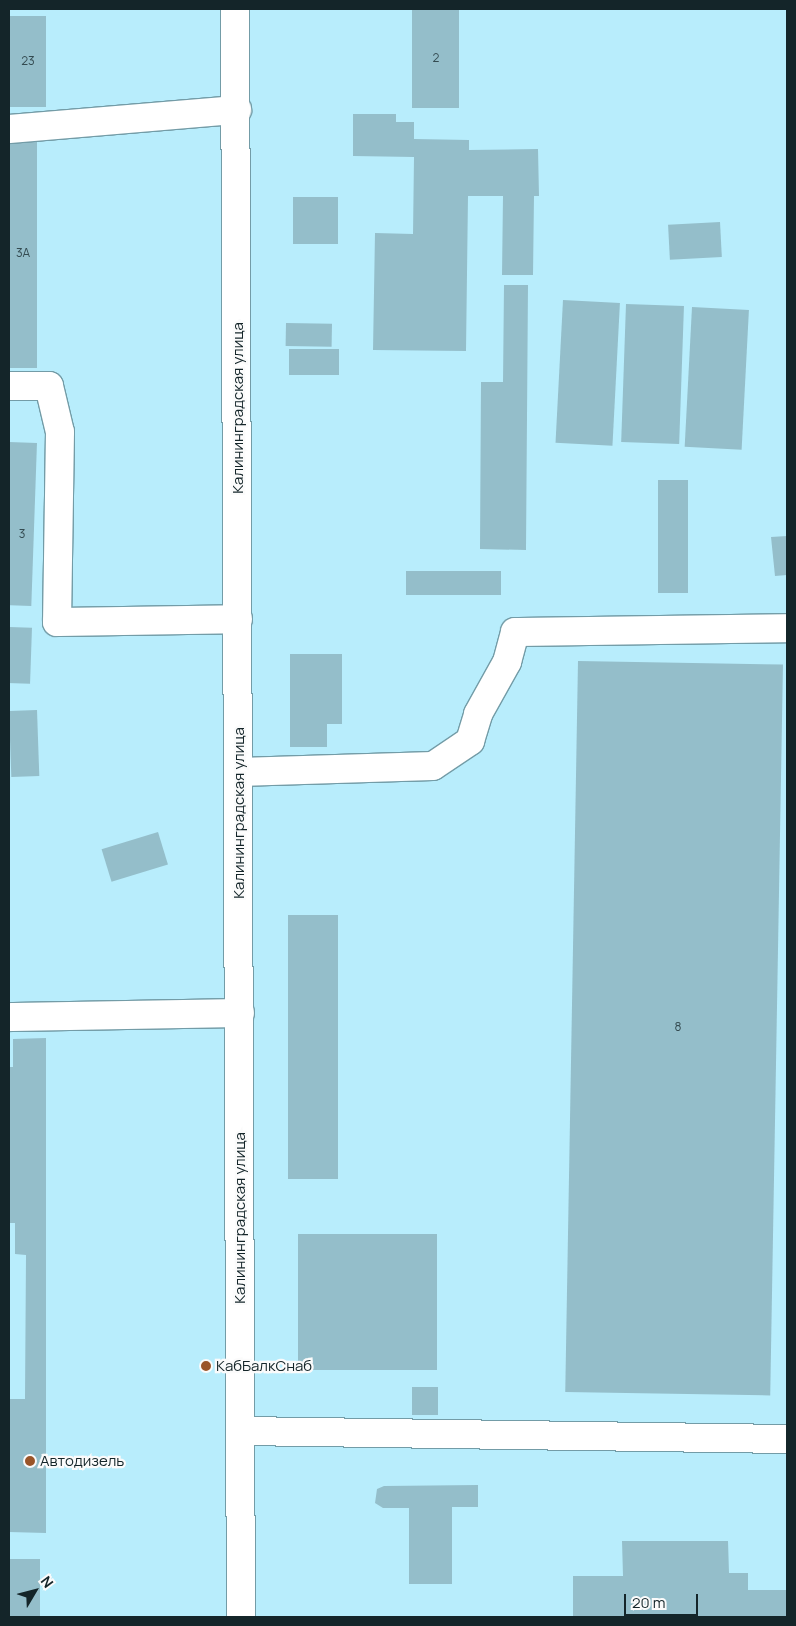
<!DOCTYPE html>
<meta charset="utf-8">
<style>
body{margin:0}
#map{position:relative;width:796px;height:1626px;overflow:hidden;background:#daf4fb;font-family:Manrope,sans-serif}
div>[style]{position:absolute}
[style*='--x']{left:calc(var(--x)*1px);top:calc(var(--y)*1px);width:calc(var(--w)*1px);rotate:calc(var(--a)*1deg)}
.built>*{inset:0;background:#b8edfc;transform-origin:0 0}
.building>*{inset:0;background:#94beca;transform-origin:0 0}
.roads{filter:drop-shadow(1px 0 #739ca7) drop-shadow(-1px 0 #739ca7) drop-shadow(0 1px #739ca7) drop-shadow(0 -1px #739ca7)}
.minor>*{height:28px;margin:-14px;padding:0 14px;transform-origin:14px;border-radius:14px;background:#fff}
.dots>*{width:14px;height:14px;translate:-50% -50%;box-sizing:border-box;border:2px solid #fbfbfb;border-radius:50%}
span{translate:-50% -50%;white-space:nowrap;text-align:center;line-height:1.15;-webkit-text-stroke:4.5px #fbfbfb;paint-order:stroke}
.number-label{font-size:12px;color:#344b51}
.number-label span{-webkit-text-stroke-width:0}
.street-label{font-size:15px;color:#142529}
.poi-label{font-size:15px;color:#142529}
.left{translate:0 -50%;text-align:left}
.frame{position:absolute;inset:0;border:10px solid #142529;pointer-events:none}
.north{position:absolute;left:10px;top:1566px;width:50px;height:50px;-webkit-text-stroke:4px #fbfbfb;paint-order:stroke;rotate:53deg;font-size:14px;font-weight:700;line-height:20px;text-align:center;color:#142529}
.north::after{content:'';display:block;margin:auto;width:18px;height:22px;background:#142529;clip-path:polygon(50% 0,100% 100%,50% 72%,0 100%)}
.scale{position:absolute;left:624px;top:1594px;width:74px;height:22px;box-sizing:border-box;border:2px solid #142529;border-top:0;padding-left:6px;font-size:15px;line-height:18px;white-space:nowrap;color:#142529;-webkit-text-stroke:4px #fbfbfb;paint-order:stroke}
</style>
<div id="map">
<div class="built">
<div style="left:9px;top:9px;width:778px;height:1608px"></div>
</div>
<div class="building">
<div style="left:412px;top:9px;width:47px;height:99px"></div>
<div style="left:9px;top:16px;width:37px;height:91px"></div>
<div style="clip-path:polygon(353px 114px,396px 114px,396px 122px,414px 122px,414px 139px,469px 140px,469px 150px,538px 149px,539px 196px,534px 196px,533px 275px,502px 275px,503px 196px,468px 196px,466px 351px,373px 350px,375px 233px,413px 234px,414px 157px,353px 156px)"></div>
<div style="left:9px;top:138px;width:28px;height:230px"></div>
<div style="left:293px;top:197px;width:45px;height:47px"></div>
<div style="left:720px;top:222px;width:35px;height:52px;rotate:87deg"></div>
<div style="clip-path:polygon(504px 285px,528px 285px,526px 550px,480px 549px,481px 382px,503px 382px)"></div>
<div style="left:563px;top:300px;width:57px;height:143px;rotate:3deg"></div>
<div style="left:626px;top:304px;width:58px;height:138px;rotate:2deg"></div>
<div style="left:692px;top:307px;width:57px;height:140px;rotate:3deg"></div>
<div style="left:286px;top:323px;width:46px;height:23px;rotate:1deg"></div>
<div style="left:289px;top:349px;width:50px;height:26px"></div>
<div style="left:9px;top:442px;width:28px;height:163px;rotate:2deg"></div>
<div style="left:658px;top:480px;width:30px;height:113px"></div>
<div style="clip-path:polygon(787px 536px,787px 575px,775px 576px,771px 537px)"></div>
<div style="left:501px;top:571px;width:24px;height:95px;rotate:90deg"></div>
<div style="left:9px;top:627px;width:23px;height:56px;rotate:2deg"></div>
<div style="clip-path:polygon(290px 654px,342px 654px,342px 724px,327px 724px,327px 747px,290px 747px)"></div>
<div style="left:578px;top:661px;width:205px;height:731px;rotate:1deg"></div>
<div style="left:37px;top:710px;width:66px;height:28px;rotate:88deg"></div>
<div style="left:158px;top:832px;width:34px;height:59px;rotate:73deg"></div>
<div style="left:288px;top:915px;width:50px;height:264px"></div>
<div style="clip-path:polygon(46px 1038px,46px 1533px,9px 1532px,9px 1399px,25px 1399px,26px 1255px,15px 1254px,15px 1223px,9px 1223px,9px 1067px,13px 1067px,13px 1039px)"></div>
<div style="left:298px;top:1234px;width:139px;height:136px"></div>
<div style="left:412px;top:1387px;width:26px;height:28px"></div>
<div style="clip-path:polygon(478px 1485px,478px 1507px,452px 1507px,452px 1584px,409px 1584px,409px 1508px,383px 1508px,375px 1503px,377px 1489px,384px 1486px)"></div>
<div style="clip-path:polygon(622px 1541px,728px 1541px,729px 1573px,748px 1573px,748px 1590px,787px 1590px,787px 1617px,573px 1617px,573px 1576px,623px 1576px)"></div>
<div style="left:9px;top:1559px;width:31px;height:58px"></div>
</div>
<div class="roads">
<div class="minor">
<div style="--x:235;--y:9;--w:1608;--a:89.79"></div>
<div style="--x:9;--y:129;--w:229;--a:-4.8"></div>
<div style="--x:9;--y:386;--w:40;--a:0"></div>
<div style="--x:49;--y:386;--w:47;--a:76.6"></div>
<div style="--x:60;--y:432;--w:190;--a:90.9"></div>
<div style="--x:57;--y:622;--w:181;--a:-0.9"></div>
<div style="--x:239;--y:772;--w:194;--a:-1.8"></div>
<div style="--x:433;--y:766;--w:45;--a:-34"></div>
<div style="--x:470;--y:741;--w:28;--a:-73"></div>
<div style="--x:478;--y:714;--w:60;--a:-60.9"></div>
<div style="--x:507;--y:662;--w:31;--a:-75"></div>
<div style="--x:515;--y:632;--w:272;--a:-0.8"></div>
<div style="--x:9;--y:1017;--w:231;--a:-1"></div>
<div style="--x:241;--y:1431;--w:546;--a:0.84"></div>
</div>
</div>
<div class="dots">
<div style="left:206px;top:1366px;background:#9a5529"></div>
<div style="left:30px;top:1461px;background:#9a5529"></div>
</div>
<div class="number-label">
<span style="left:436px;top:58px">2</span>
<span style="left:28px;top:61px">23</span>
<span style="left:23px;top:253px">3А</span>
<span style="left:22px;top:534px">3</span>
<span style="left:678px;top:1027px">8</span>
</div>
<div class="street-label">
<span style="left:238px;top:408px;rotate:-90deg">Калининградская улица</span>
<span style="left:239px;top:813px;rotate:-90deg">Калининградская улица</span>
<span style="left:240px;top:1218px;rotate:-90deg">Калининградская улица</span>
</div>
<div class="poi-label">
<span class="left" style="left:216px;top:1366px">КабБалкСнаб</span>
<span class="left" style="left:40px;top:1461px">Автодизель</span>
</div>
<div class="frame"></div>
<div class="north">N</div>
<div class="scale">20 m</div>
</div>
